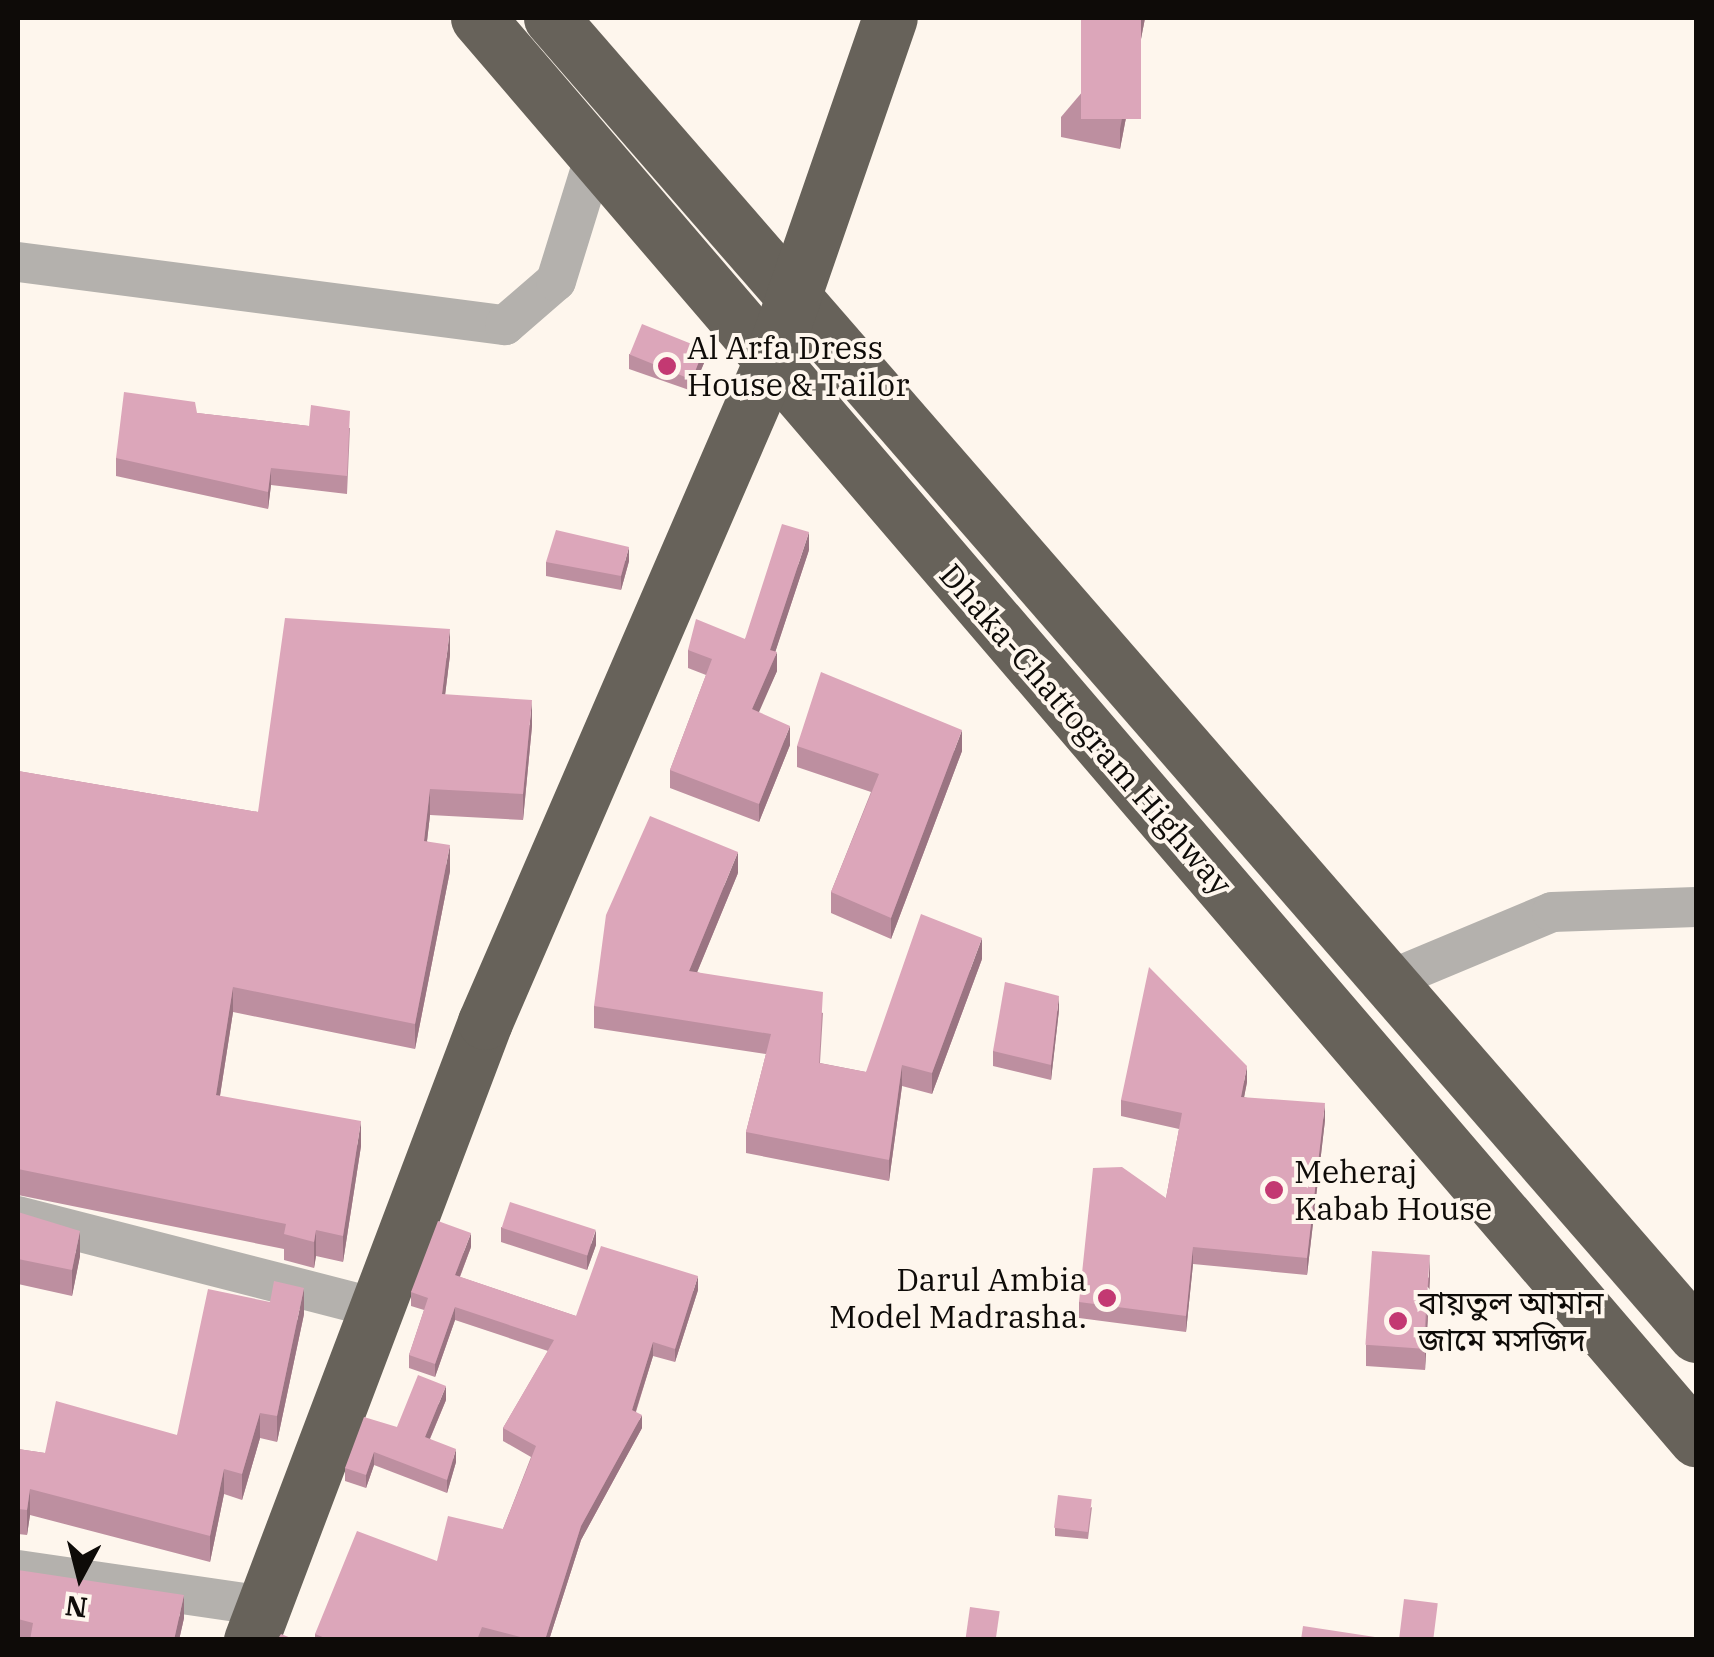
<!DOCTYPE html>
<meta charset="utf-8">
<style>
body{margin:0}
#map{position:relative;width:1714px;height:1657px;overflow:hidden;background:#fef6ed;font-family:"IBM Plex Serif","Noto Sans Bengali",serif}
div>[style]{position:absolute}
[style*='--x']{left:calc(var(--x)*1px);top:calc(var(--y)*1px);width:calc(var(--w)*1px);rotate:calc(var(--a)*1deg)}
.street>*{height:40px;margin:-20px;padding:0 20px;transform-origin:20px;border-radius:20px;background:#b4b1ad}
.highway>*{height:55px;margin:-27.5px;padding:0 27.5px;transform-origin:27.5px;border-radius:27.5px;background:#67625a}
.wall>*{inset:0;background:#bd8fa0}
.shaded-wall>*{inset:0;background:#9a7482}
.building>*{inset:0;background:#dca6ba;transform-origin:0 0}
.dots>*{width:28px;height:28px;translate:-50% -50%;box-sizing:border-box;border:5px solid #fef6ed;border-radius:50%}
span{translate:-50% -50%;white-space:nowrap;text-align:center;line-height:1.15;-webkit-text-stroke:8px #fef6ed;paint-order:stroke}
.poi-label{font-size:32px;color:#0e0b08}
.left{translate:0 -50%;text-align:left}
.right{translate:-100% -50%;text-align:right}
.street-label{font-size:32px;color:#0e0b08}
.frame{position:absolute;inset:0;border:20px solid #0e0b08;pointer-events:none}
.north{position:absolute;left:30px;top:1527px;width:100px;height:100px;-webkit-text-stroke:8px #fef6ed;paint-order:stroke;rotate:187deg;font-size:28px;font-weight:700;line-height:40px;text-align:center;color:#0e0b08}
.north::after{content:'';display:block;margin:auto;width:35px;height:45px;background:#0e0b08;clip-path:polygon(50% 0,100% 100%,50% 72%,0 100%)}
</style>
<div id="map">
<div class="street">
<div style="--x:18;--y:262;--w:491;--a:7.4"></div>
<div style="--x:505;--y:325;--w:67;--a:-40.8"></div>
<div style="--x:556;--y:281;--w:132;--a:-72.8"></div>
<div style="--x:1392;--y:979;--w:173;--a:-22.7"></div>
<div style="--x:1552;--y:912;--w:144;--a:-2"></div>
<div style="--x:18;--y:1216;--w:370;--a:14.4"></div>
<div style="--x:18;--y:1570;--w:249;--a:8.3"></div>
</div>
<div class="highway">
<div style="--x:478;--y:18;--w:1872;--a:49.4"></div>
<div style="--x:551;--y:18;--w:1745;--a:49"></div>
<div style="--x:251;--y:1640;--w:661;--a:-69.26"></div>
<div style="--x:485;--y:1022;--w:720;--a:-66.6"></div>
<div style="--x:771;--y:361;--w:363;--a:-70.9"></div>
</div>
<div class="wall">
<div style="clip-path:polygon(1145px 18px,1120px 149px,1061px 137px,1061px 117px)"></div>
<div style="clip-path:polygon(629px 354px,704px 363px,692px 391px,629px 369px)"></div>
<div style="clip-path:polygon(197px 413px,309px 426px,350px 428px,347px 494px,271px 485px,268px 509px,116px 476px,116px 458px)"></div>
<div style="clip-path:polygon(809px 550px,775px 652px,777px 671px,758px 712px,790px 745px,759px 822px,670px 788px,670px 770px,706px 675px,688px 668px,688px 650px,745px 639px)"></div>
<div style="clip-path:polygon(629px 561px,621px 590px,546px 576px,546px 562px)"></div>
<div style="clip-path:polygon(450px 655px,445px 695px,532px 726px,523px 820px,430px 815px,427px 841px,450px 871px,415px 1049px,233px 1012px,220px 1096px,361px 1146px,343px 1262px,316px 1256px,314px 1268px,284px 1260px,284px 1249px,18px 1195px,18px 771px,258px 812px)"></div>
<div style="clip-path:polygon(797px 746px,962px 751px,891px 939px,831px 913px,831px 892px,871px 792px,797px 767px)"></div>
<div style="clip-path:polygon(738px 873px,697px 972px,823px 1013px,820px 1063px,866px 1072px,982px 959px,932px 1094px,902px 1086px,889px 1181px,746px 1153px,746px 1132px,766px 1054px,594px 1028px,594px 1006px)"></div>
<div style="clip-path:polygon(1059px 1010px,1051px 1080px,993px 1066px,993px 1051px)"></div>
<div style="clip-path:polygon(1247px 1082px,1244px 1097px,1325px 1120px,1307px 1275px,1193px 1264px,1186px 1332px,1079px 1318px,1079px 1302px,1166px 1198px,1179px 1129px,1121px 1116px,1121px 1100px)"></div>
<div style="clip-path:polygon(18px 1212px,80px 1256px,72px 1296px,18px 1284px)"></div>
<div style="clip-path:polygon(501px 1227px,596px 1245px,587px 1270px,501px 1242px)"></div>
<div style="clip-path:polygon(471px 1247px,460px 1277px,576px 1316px,698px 1290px,675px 1362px,653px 1356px,636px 1412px,642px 1428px,581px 1540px,549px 1640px,315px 1640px,315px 1634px,437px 1561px,503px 1529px,531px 1457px,503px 1441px,503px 1428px,548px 1351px,455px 1320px,435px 1377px,409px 1368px,409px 1355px,424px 1310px,411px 1306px,411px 1292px)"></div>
<div style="clip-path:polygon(1430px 1276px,1425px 1370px,1366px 1366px,1366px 1345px)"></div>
<div style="clip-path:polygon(304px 1314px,277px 1442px,260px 1438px,242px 1500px,224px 1494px,210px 1562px,30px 1515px,27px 1535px,18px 1534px,18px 1449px,45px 1453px,177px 1435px)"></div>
<div style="clip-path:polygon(446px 1400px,430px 1439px,456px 1462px,447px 1493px,374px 1465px,366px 1488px,345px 1481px,345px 1468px,397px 1427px)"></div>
<div style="clip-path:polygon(1092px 1507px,1088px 1539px,1055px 1536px,1055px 1528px)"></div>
<div style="clip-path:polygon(18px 1570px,184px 1618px,179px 1640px,18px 1640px)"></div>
</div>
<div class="shaded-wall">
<div style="clip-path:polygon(1141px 18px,1145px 18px,1120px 149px,1120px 129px)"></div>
<div style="clip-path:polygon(704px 349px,704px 363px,692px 391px,692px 377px)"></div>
<div style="clip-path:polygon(271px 468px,271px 485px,268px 509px,268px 492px)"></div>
<div style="clip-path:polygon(809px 532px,809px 550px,770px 668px,770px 650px)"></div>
<div style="clip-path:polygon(629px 547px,629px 561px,621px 590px,621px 576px)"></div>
<div style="clip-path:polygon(450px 629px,450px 655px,442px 720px,442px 694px)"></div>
<div style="clip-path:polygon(777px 652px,777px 671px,752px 728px,752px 709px)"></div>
<div style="clip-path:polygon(532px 700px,532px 726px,523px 820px,523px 794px)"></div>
<div style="clip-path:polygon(790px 726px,790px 745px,759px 822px,759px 804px)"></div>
<div style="clip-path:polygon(962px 730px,962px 751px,891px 939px,891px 918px)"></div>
<div style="clip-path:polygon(430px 789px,430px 815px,424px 867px,424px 841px)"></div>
<div style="clip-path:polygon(450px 845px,450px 871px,415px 1049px,415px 1024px)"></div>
<div style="clip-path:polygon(738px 852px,738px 873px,689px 992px,689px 971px)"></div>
<div style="clip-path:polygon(982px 938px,982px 959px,932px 1094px,932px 1073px)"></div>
<div style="clip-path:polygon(233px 987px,233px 1012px,216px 1121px,216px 1095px)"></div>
<div style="clip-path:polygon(1059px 996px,1059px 1010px,1051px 1080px,1051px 1065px)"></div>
<div style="clip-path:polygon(902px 1065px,902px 1086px,889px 1181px,889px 1160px)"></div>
<div style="clip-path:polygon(1247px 1066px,1247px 1082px,1241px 1113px,1241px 1097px)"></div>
<div style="clip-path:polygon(1325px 1103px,1325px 1120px,1307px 1275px,1307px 1258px)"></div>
<div style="clip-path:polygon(361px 1121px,361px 1146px,343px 1262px,343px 1236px)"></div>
<div style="clip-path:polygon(316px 1230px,316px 1256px,314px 1268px,314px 1242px)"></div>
<div style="clip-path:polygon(596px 1230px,596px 1245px,587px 1270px,587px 1256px)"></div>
<div style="clip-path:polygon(80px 1231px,80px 1256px,72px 1296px,72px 1270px)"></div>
<div style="clip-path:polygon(471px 1233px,471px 1247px,455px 1289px,455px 1275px)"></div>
<div style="clip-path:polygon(1193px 1247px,1193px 1264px,1186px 1332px,1186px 1316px)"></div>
<div style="clip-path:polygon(1430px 1255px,1430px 1276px,1425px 1370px,1425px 1348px)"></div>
<div style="clip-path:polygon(698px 1276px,698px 1290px,675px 1362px,675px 1349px)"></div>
<div style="clip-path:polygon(304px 1288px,304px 1314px,277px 1442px,277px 1416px)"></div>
<div style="clip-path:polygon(455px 1307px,455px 1320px,435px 1377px,435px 1364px)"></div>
<div style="clip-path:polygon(653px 1342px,653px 1356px,632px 1423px,632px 1410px)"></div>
<div style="clip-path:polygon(446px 1386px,446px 1400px,425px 1450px,425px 1437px)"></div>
<div style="clip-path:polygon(260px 1413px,260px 1438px,242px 1500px,242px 1474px)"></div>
<div style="clip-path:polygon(642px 1415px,642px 1428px,581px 1540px,549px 1640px,545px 1640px,581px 1526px)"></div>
<div style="clip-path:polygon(456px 1449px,456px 1462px,447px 1493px,447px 1480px)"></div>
<div style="clip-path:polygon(374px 1452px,374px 1465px,366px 1488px,366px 1475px)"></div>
<div style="clip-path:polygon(224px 1469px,224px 1494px,210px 1562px,210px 1536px)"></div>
<div style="clip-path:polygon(30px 1489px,30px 1515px,27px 1535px,27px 1510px)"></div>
<div style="clip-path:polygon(184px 1595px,184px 1618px,179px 1640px,174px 1640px)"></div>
</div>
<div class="building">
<div style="left:1081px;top:18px;width:60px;height:101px"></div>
<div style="left:642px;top:324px;width:67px;height:33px;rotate:22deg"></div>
<div style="clip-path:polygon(124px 392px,195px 402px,197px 413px,309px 426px,311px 405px,350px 411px,347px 476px,271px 468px,268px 492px,116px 458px)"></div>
<div style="clip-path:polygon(782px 524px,809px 532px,770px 650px,777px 652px,752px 709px,790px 726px,759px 804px,670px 770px,712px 659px,688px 650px,696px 619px,745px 639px)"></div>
<div style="clip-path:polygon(556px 530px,629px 547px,621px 576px,546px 562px)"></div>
<div style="clip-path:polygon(285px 618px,450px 629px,442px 694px,532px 700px,523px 794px,430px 789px,424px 841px,450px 845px,415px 1024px,233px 987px,216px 1095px,361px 1121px,343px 1236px,316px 1230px,314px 1242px,284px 1234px,286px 1224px,18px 1169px,18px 771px,258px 812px)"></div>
<div style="clip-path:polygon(821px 672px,962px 730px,891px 918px,831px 892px,879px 774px,797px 746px)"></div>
<div style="clip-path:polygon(650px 816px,738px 852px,689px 971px,823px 992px,819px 1063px,866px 1072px,921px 914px,982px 938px,932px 1073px,902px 1065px,889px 1160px,746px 1132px,771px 1034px,594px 1006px,606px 915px)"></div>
<div style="clip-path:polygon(1149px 967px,1247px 1066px,1241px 1097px,1325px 1103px,1307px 1258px,1193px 1247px,1186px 1316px,1079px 1302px,1093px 1168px,1122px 1167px,1166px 1198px,1182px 1113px,1121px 1100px)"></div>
<div style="clip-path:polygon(1005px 982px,1059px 996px,1051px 1065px,993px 1051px)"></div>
<div style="left:510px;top:1202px;width:90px;height:27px;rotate:18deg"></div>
<div style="clip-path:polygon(18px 1212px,80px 1231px,72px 1270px,18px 1259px)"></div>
<div style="clip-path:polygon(438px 1221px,471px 1233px,455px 1275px,576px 1316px,601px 1246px,698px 1276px,675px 1349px,653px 1342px,632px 1410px,642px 1415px,581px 1526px,545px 1640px,532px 1640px,482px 1627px,477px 1640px,330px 1640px,315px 1634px,357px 1531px,437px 1561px,448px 1516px,503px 1529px,536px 1446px,503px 1428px,554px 1340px,455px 1307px,435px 1364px,409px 1355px,428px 1298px,411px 1292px)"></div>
<div style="left:1372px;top:1251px;width:58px;height:94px;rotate:4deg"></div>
<div style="clip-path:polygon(274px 1281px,304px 1288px,277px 1416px,260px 1413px,242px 1474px,224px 1469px,210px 1536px,30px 1489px,27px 1510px,18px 1509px,18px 1449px,45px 1453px,56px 1401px,177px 1435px,208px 1289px,270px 1302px)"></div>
<div style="clip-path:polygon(418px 1375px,446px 1386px,425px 1437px,456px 1449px,447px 1480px,374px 1452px,366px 1475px,345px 1468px,364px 1417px,397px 1427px)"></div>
<div style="left:1058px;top:1495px;width:34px;height:33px;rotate:7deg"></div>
<div style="clip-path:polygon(18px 1570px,184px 1595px,174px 1640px,30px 1640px,33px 1623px,18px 1619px)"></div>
<div style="left:1404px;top:1599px;width:34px;height:41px;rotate:7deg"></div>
<div style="left:970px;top:1607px;width:30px;height:33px;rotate:8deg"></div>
<div style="clip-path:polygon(1303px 1626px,1375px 1637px,1374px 1640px,1301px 1640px)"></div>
<div style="clip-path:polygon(281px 1634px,296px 1640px,277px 1640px)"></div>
</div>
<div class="dots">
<div style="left:667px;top:366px;background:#c33972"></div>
<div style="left:1274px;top:1190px;background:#c33972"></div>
<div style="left:1107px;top:1298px;background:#c33972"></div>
<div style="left:1398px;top:1321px;background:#c33972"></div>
</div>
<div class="poi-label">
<span class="left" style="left:687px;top:366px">Al Arfa Dress<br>House &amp; Tailor</span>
<span class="left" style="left:1294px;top:1190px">Meheraj<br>Kabab House</span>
<span class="right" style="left:1087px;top:1298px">Darul Ambia<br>Model Madrasha.</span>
<span class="left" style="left:1418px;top:1321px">বায়তুল আমান<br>জামে মসজিদ</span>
</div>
<div class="street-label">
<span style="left:1086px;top:729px;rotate:49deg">Dhaka-Chattogram Highway</span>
</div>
<div class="frame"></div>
<div class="north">N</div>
</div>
